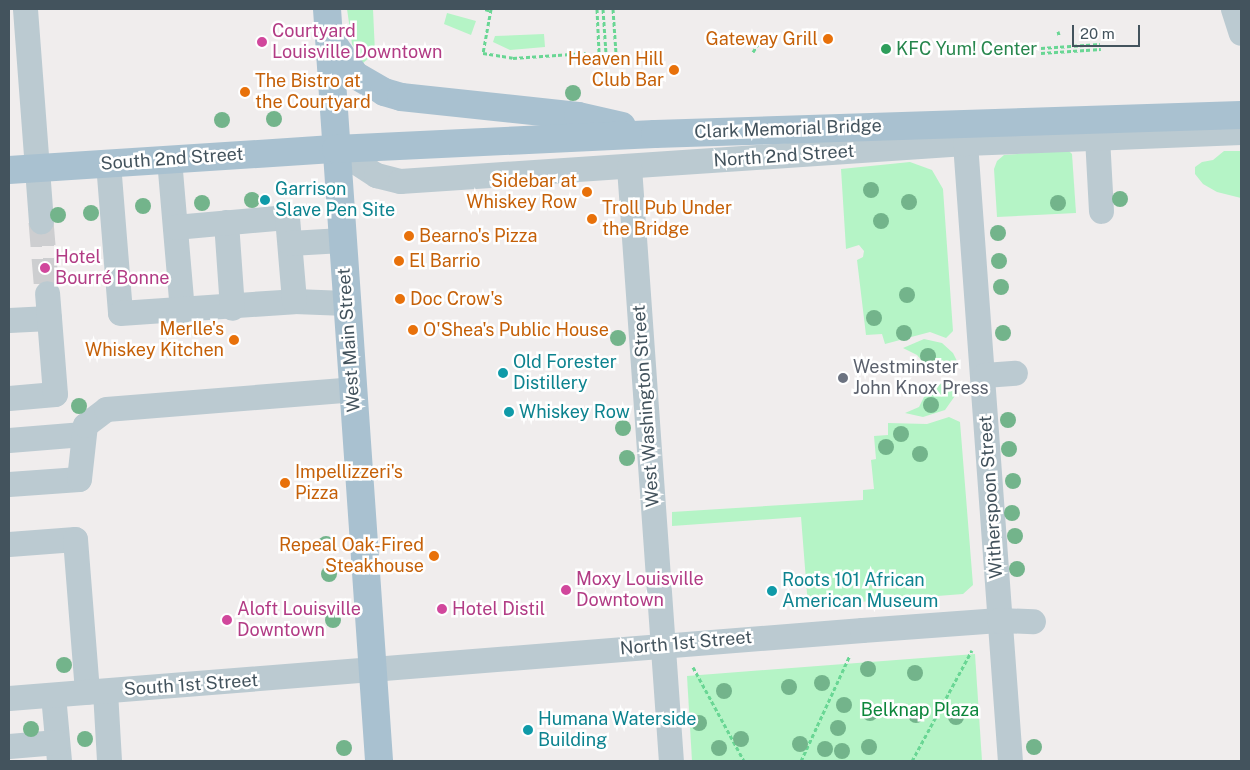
<!DOCTYPE html>
<meta charset="utf-8">
<style>
body{margin:0}
#map{position:relative;width:1250px;height:770px;overflow:hidden;background:#f0eded;font-family:"Public Sans",sans-serif}
div>[style]{position:absolute}
[style*='--x']{left:calc(var(--x)*1px);top:calc(var(--y)*1px);width:calc(var(--w)*1px);rotate:calc(var(--a)*1deg)}
.green>*{inset:0;background:#b5f4c6}
.minor-tunnel>*{height:25px;margin-top:-12.5px;transform-origin:0;background:repeating-linear-gradient(90deg,#cdced0 0 25px,transparent 0 37px)}
.path>*{height:3px;margin-top:-1.5px;transform-origin:0;background:repeating-linear-gradient(90deg,#69d694 0 4px,transparent 0 6.5px)}
.minor>*{height:25px;margin:-12.5px;padding:0 12.5px;transform-origin:12.5px;border-radius:12.5px;background:#bbcad1}
.major>*{height:28px;margin:-14px;padding:0 14px;transform-origin:14px;border-radius:14px;background:#a9c1d0}
.trees>*{width:16px;height:16px;margin:-8px;border-radius:50%;background:#73b48b}
.dots>*{width:14px;height:14px;translate:-50% -50%;box-sizing:border-box;border:2px solid #fff;border-radius:50%}
span{translate:-50% -50%;white-space:nowrap;text-align:center;line-height:1.15;-webkit-text-stroke:5px #fff;paint-order:stroke}
.hotel-label{font-size:18px;color:#b23c85}
.left{translate:0 -50%;text-align:left}
.food-label{font-size:18px;color:#c56008}
.right{translate:-100% -50%;text-align:right}
.leisure-label{font-size:18px;color:#27864d}
.street-label{font-size:18px;color:#43535d}
.culture-label{font-size:18px;color:#0d838f}
.worship-label{font-size:18px;color:#5b616d}
.park-label{font-size:18px;color:#0c863b}
.frame{position:absolute;inset:0;border:10px solid #43535d;pointer-events:none}
.scale{position:absolute;left:1072px;top:25px;width:68px;height:22px;box-sizing:border-box;border:2px solid #43535d;border-top:0;padding-left:6px;font-size:15px;line-height:18px;white-space:nowrap;color:#43535d;-webkit-text-stroke:4px #fff;paint-order:stroke}
</style>
<div id="map">
<div class="green">
<div style="clip-path:polygon(347px 9px,373px 9px,375px 53px,363px 63px,352px 44px)"></div>
<div style="clip-path:polygon(447px 13px,476px 21px,471px 35px,444px 24px)"></div>
<div style="clip-path:polygon(544px 34px,545px 47px,510px 50px,493px 42px,495px 36px)"></div>
<div style="clip-path:polygon(1068px 150px,1072px 154px,1076px 213px,997px 217px,994px 169px,997px 161px,1004px 155px)"></div>
<div style="clip-path:polygon(1224px 151px,1241px 151px,1241px 198px,1217px 192px,1203px 184px,1195px 174px,1195px 167px,1202px 162px,1213px 160px)"></div>
<div style="clip-path:polygon(910px 162px,932px 170px,943px 189px,953px 331px,946px 338px,930px 332px,885px 344px,882px 334px,866px 335px,857px 260px,863px 257px,864px 251px,859px 245px,846px 249px,841px 169px)"></div>
<div style="clip-path:polygon(924px 339px,942px 343px,953px 353px,957px 361px,952px 371px,929px 369px,917px 355px,903px 348px)"></div>
<div style="clip-path:polygon(945px 383px,952px 384px,957px 393px,945px 410px,923px 417px,905px 413px,919px 407px,929px 387px)"></div>
<div style="clip-path:polygon(949px 417px,960px 422px,973px 585px,963px 594px,808px 606px,801px 517px,672px 526px,672px 512px,863px 500px,863px 490px,874px 489px,871px 460px,876px 459px,874px 436px,888px 435px,888px 423px,927px 424px)"></div>
<div style="clip-path:polygon(975px 654px,982px 761px,692px 761px,687px 676px)"></div>
</div>
<div class="minor-tunnel">
<div style="--x:41;--y:221;--w:72;--a:85.2"></div>
</div>
<div class="path">
<div style="--x:485;--y:9;--w:6;--a:18"></div>
<div style="--x:491;--y:9;--w:45;--a:100.3"></div>
<div style="--x:483;--y:53;--w:30;--a:9"></div>
<div style="--x:513;--y:58;--w:73;--a:-3.9"></div>
<div style="--x:586;--y:53;--w:9;--a:84"></div>
<div style="--x:597;--y:9;--w:43;--a:87.3"></div>
<div style="--x:603;--y:9;--w:44;--a:86.1"></div>
<div style="--x:613;--y:9;--w:44;--a:86.1"></div>
<div style="--x:1058;--y:31;--w:4;--a:76"></div>
<div style="--x:1041;--y:48;--w:59;--a:-3.9"></div>
<div style="--x:753;--y:52;--w:9;--a:-58"></div>
<div style="--x:1041;--y:53;--w:60;--a:-3.8"></div>
<div style="--x:693;--y:667;--w:107;--a:61.5"></div>
<div style="--x:801;--y:761;--w:117;--a:-65.2"></div>
<div style="--x:912;--y:761;--w:126;--a:-61.6"></div>
</div>
<div class="minor">
<div style="--x:25;--y:9;--w:213;--a:85.7"></div>
<div style="--x:1233;--y:9;--w:25;--a:72"></div>
<div style="--x:1097;--y:137;--w:74;--a:86.9"></div>
<div style="--x:965;--y:143;--w:620;--a:85.84"></div>
<div style="--x:336;--y:149;--w:48;--a:33"></div>
<div style="--x:376;--y:175;--w:25;--a:14"></div>
<div style="--x:400;--y:181;--w:566;--a:-3.85"></div>
<div style="--x:965;--y:143;--w:276;--a:-2.3"></div>
<div style="--x:169;--y:159;--w:152;--a:85.1"></div>
<div style="--x:108;--y:163;--w:150;--a:85.4"></div>
<div style="--x:120;--y:313;--w:174;--a:-3.9"></div>
<div style="--x:294;--y:301;--w:52;--a:2.2"></div>
<div style="--x:629;--y:167;--w:595;--a:85.96"></div>
<div style="--x:226;--y:222;--w:86;--a:86"></div>
<div style="--x:175;--y:227;--w:112;--a:-5.1"></div>
<div style="--x:287;--y:217;--w:84;--a:85.2"></div>
<div style="--x:290;--y:243;--w:52;--a:-3.3"></div>
<div style="--x:9;--y:320;--w:40;--a:-2.9"></div>
<div style="--x:984;--y:375;--w:31;--a:-4"></div>
<div style="--x:9;--y:398;--w:46;--a:-5"></div>
<div style="--x:55;--y:394;--w:101;--a:-94.5"></div>
<div style="--x:9;--y:440;--w:74;--a:-4.6"></div>
<div style="--x:9;--y:484;--w:70;--a:-4.1"></div>
<div style="--x:79;--y:479;--w:54;--a:-83.7"></div>
<div style="--x:85;--y:425;--w:26;--a:-37"></div>
<div style="--x:106;--y:409;--w:247;--a:-4.6"></div>
<div style="--x:9;--y:544;--w:66;--a:-4.3"></div>
<div style="--x:75;--y:539;--w:153;--a:85.5"></div>
<div style="--x:105;--y:691;--w:70;--a:86.7"></div>
<div style="--x:53;--y:695;--w:66;--a:84.8"></div>
<div style="--x:9;--y:698;--w:856;--a:-4.56"></div>
<div style="--x:862;--y:630;--w:137;--a:-4.2"></div>
<div style="--x:999;--y:620;--w:34;--a:2"></div>
<div style="--x:9;--y:746;--w:48;--a:-4.8"></div>
</div>
<div class="major">
<div style="--x:327;--y:9;--w:754;--a:86.04"></div>
<div style="--x:330;--y:39;--w:44;--a:55.2"></div>
<div style="--x:355;--y:75;--w:34;--a:30"></div>
<div style="--x:384;--y:92;--w:18;--a:16"></div>
<div style="--x:401;--y:97;--w:178;--a:6.1"></div>
<div style="--x:578;--y:116;--w:45;--a:12.8"></div>
<div style="--x:9;--y:170;--w:328;--a:-3.7"></div>
<div style="--x:336;--y:149;--w:319;--a:-2.7"></div>
<div style="--x:655;--y:134;--w:586;--a:-1.86"></div>
</div>
<div class="trees">
<div style="left:573px;top:93px"></div>
<div style="left:274px;top:119px"></div>
<div style="left:222px;top:120px"></div>
<div style="left:871px;top:190px"></div>
<div style="left:1120px;top:199px"></div>
<div style="left:252px;top:200px"></div>
<div style="left:909px;top:202px"></div>
<div style="left:202px;top:203px"></div>
<div style="left:1058px;top:203px"></div>
<div style="left:143px;top:206px"></div>
<div style="left:91px;top:213px"></div>
<div style="left:58px;top:215px"></div>
<div style="left:881px;top:221px"></div>
<div style="left:998px;top:233px"></div>
<div style="left:999px;top:261px"></div>
<div style="left:1001px;top:287px"></div>
<div style="left:907px;top:295px"></div>
<div style="left:874px;top:318px"></div>
<div style="left:904px;top:333px"></div>
<div style="left:1003px;top:333px"></div>
<div style="left:618px;top:338px"></div>
<div style="left:928px;top:356px"></div>
<div style="left:931px;top:405px"></div>
<div style="left:79px;top:406px"></div>
<div style="left:1008px;top:420px"></div>
<div style="left:623px;top:428px"></div>
<div style="left:901px;top:434px"></div>
<div style="left:886px;top:447px"></div>
<div style="left:1009px;top:449px"></div>
<div style="left:920px;top:454px"></div>
<div style="left:627px;top:458px"></div>
<div style="left:1013px;top:481px"></div>
<div style="left:1012px;top:513px"></div>
<div style="left:1015px;top:536px"></div>
<div style="left:326px;top:544px"></div>
<div style="left:1017px;top:569px"></div>
<div style="left:329px;top:574px"></div>
<div style="left:333px;top:620px"></div>
<div style="left:64px;top:665px"></div>
<div style="left:868px;top:669px"></div>
<div style="left:915px;top:673px"></div>
<div style="left:822px;top:683px"></div>
<div style="left:789px;top:687px"></div>
<div style="left:724px;top:691px"></div>
<div style="left:844px;top:705px"></div>
<div style="left:870px;top:713px"></div>
<div style="left:916px;top:715px"></div>
<div style="left:956px;top:717px"></div>
<div style="left:699px;top:723px"></div>
<div style="left:838px;top:728px"></div>
<div style="left:31px;top:729px"></div>
<div style="left:85px;top:739px"></div>
<div style="left:741px;top:739px"></div>
<div style="left:800px;top:744px"></div>
<div style="left:869px;top:747px"></div>
<div style="left:1034px;top:747px"></div>
<div style="left:344px;top:748px"></div>
<div style="left:719px;top:748px"></div>
<div style="left:825px;top:749px"></div>
<div style="left:842px;top:751px"></div>
</div>
<div class="dots">
<div style="left:828px;top:39px;background:#e8710a"></div>
<div style="left:262px;top:42px;background:#d1479c"></div>
<div style="left:886px;top:49px;background:#2e9e5b"></div>
<div style="left:674px;top:70px;background:#e8710a"></div>
<div style="left:245px;top:92px;background:#e8710a"></div>
<div style="left:587px;top:192px;background:#e8710a"></div>
<div style="left:265px;top:200px;background:#0f9aa8"></div>
<div style="left:592px;top:219px;background:#e8710a"></div>
<div style="left:409px;top:236px;background:#e8710a"></div>
<div style="left:399px;top:261px;background:#e8710a"></div>
<div style="left:45px;top:268px;background:#d1479c"></div>
<div style="left:400px;top:299px;background:#e8710a"></div>
<div style="left:413px;top:330px;background:#e8710a"></div>
<div style="left:234px;top:340px;background:#e8710a"></div>
<div style="left:503px;top:373px;background:#0f9aa8"></div>
<div style="left:843px;top:378px;background:#6b7280"></div>
<div style="left:509px;top:412px;background:#0f9aa8"></div>
<div style="left:285px;top:483px;background:#e8710a"></div>
<div style="left:434px;top:556px;background:#e8710a"></div>
<div style="left:566px;top:590px;background:#d1479c"></div>
<div style="left:772px;top:591px;background:#0f9aa8"></div>
<div style="left:442px;top:609px;background:#d1479c"></div>
<div style="left:227px;top:620px;background:#d1479c"></div>
<div style="left:528px;top:730px;background:#0f9aa8"></div>
</div>
<div class="hotel-label">
<span class="left" style="left:272px;top:42px">Courtyard<br>Louisville Downtown</span>
<span class="left" style="left:55px;top:268px">Hotel<br>Bourré Bonne</span>
<span class="left" style="left:576px;top:590px">Moxy Louisville<br>Downtown</span>
<span class="left" style="left:452px;top:609px">Hotel Distil</span>
<span class="left" style="left:237px;top:620px">Aloft Louisville<br>Downtown</span>
</div>
<div class="food-label">
<span class="right" style="left:818px;top:39px">Gateway Grill</span>
<span class="right" style="left:664px;top:70px">Heaven Hill<br>Club Bar</span>
<span class="left" style="left:255px;top:92px">The Bistro at<br>the Courtyard</span>
<span class="right" style="left:577px;top:192px">Sidebar at<br>Whiskey Row</span>
<span class="left" style="left:602px;top:219px">Troll Pub Under<br>the Bridge</span>
<span class="left" style="left:419px;top:236px">Bearno's Pizza</span>
<span class="left" style="left:409px;top:261px">El Barrio</span>
<span class="left" style="left:410px;top:299px">Doc Crow's</span>
<span class="right" style="left:224px;top:340px">Merlle's<br>Whiskey Kitchen</span>
<span class="left" style="left:423px;top:330px">O'Shea's Public House</span>
<span class="left" style="left:295px;top:483px">Impellizzeri's<br>Pizza</span>
<span class="right" style="left:424px;top:556px">Repeal Oak-Fired<br>Steakhouse</span>
</div>
<div class="leisure-label">
<span class="left" style="left:896px;top:49px">KFC Yum! Center</span>
</div>
<div class="street-label">
<span style="left:788px;top:129px;rotate:-2deg">Clark Memorial Bridge</span>
<span style="left:784px;top:156px;rotate:-4deg">North 2nd Street</span>
<span style="left:172px;top:159px;rotate:-4deg">South 2nd Street</span>
<span style="left:349px;top:340px;rotate:-94deg">West Main Street</span>
<span style="left:646px;top:406px;rotate:-94deg">West Washington Street</span>
<span style="left:991px;top:497px;rotate:-94deg">Witherspoon Street</span>
<span style="left:686px;top:643px;rotate:-5deg">North 1st Street</span>
<span style="left:191px;top:685px;rotate:-4deg">South 1st Street</span>
</div>
<div class="culture-label">
<span class="left" style="left:275px;top:200px">Garrison<br>Slave Pen Site</span>
<span class="left" style="left:513px;top:373px">Old Forester<br>Distillery</span>
<span class="left" style="left:519px;top:412px">Whiskey Row</span>
<span class="left" style="left:782px;top:591px">Roots 101 African<br>American Museum</span>
<span class="left" style="left:538px;top:730px">Humana Waterside<br>Building</span>
</div>
<div class="worship-label">
<span class="left" style="left:853px;top:378px">Westminster<br>John Knox Press</span>
</div>
<div class="park-label">
<span style="left:920px;top:710px">Belknap Plaza</span>
</div>
<div class="frame"></div>
<div class="scale">20 m</div>
</div>
